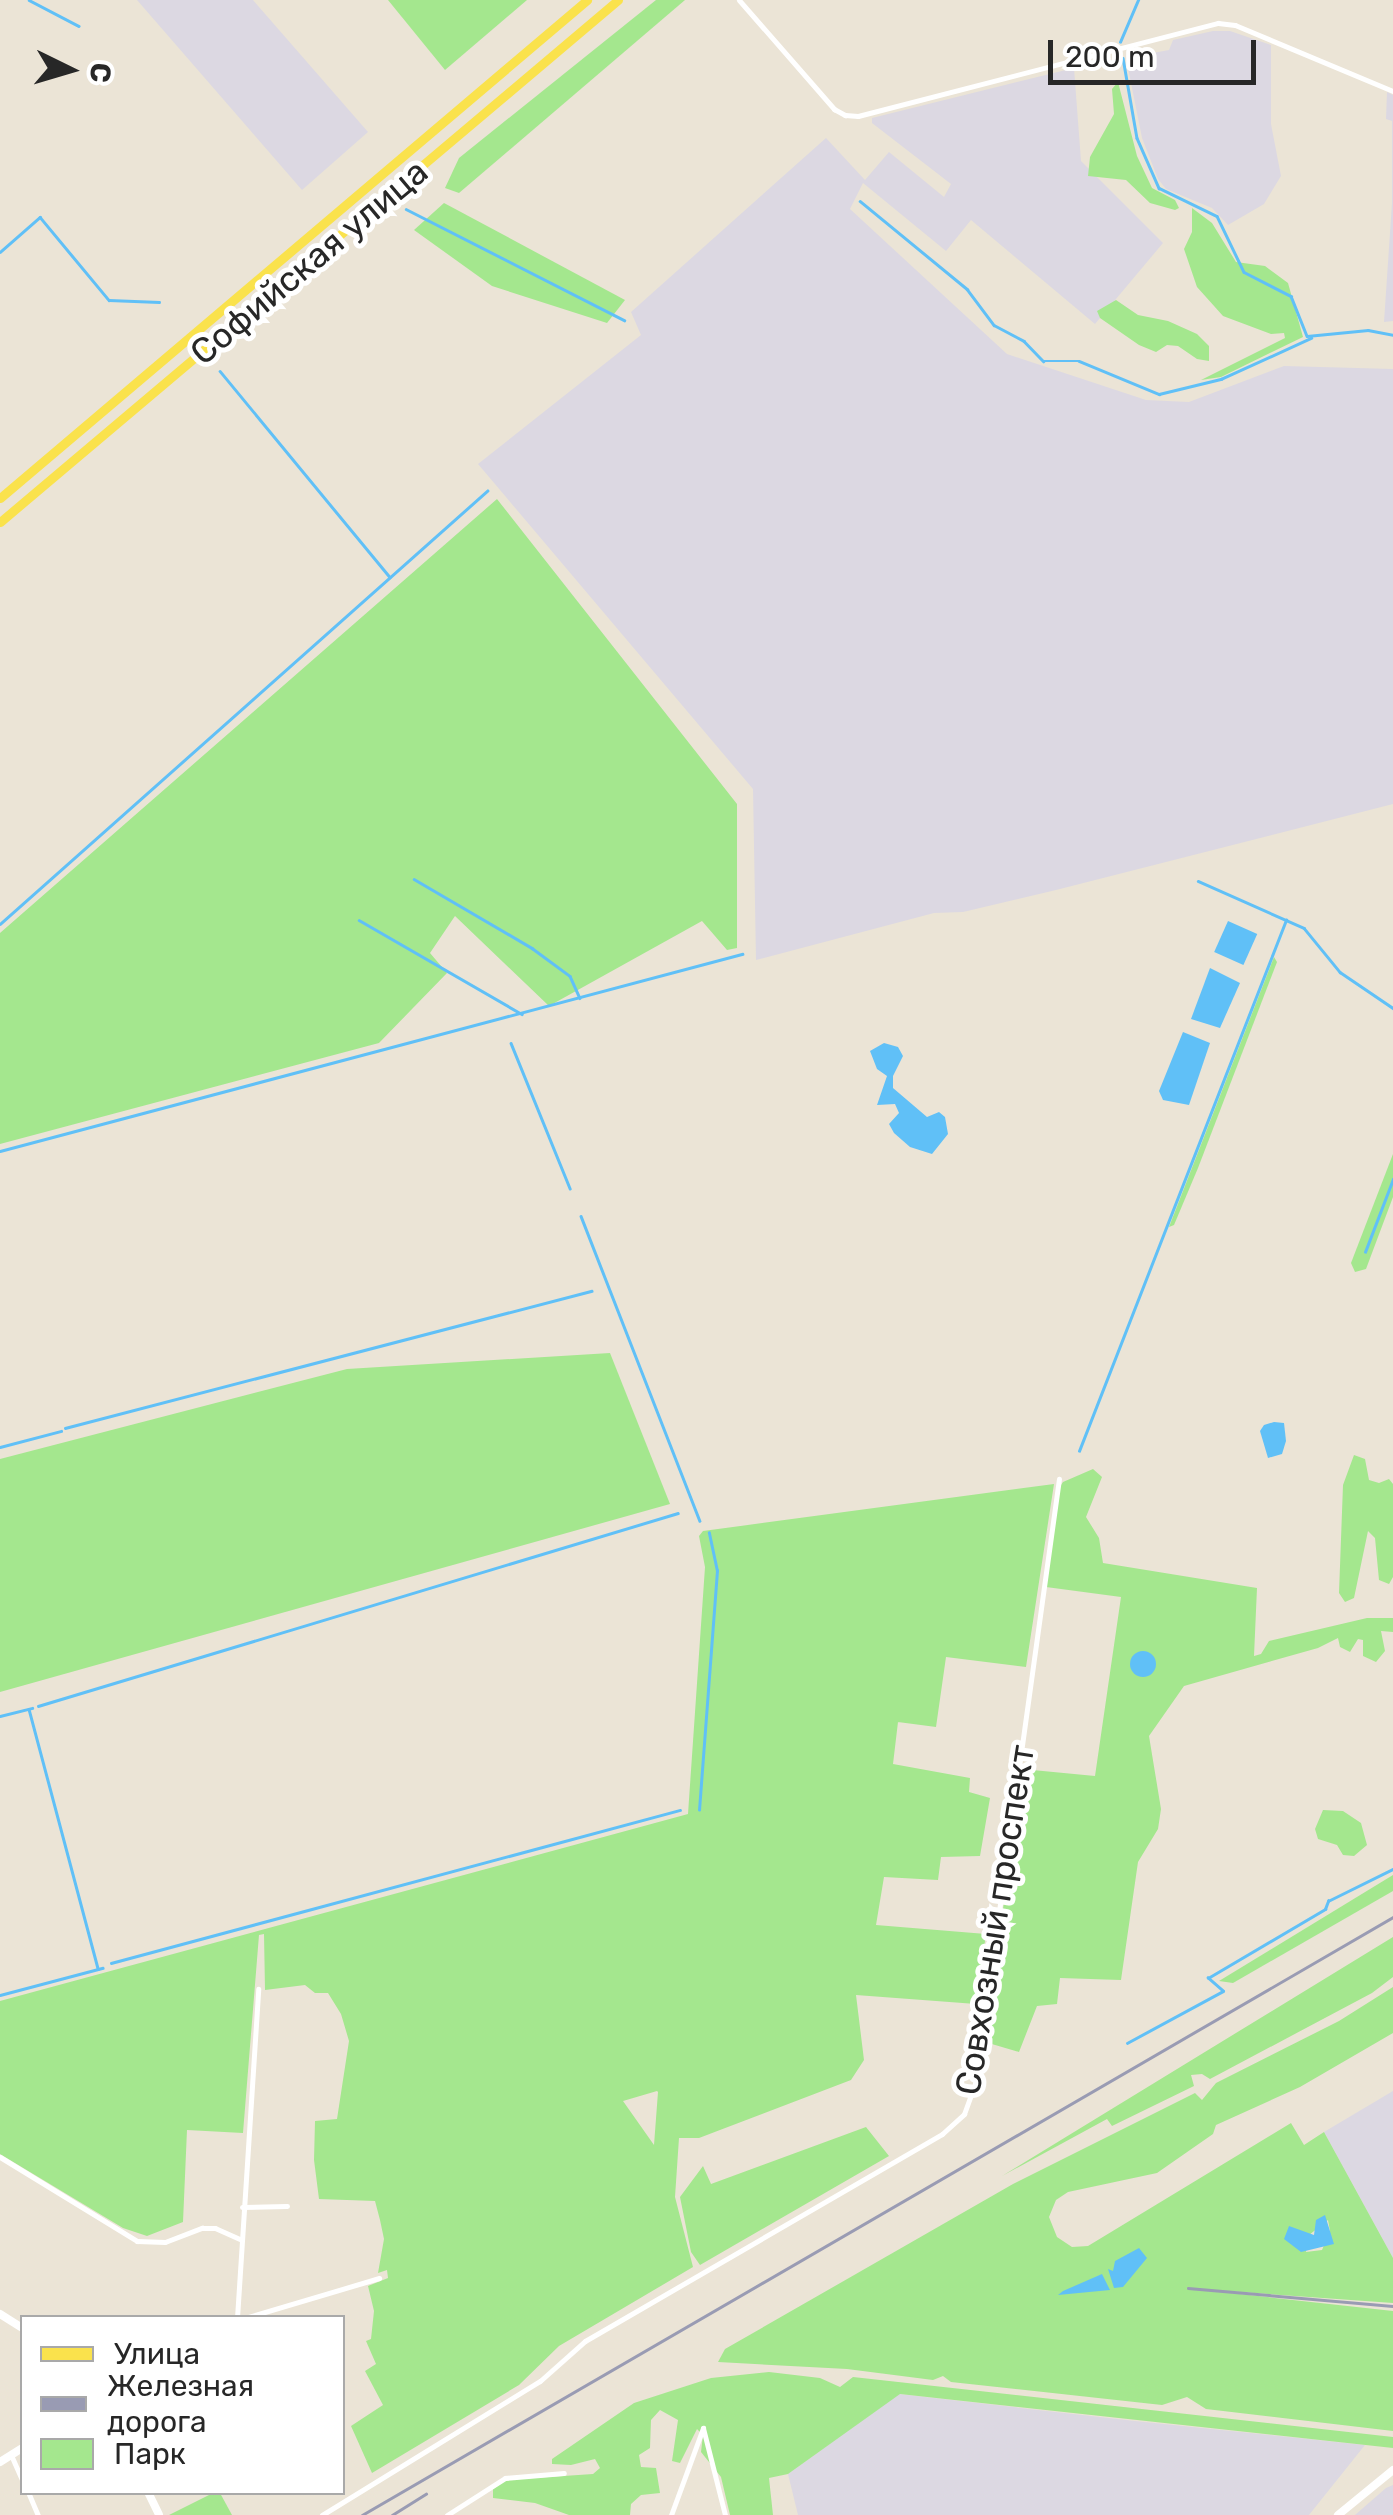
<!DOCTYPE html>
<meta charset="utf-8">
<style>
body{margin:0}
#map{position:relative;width:1393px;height:2515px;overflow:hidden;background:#ebe4d6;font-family:Rubik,sans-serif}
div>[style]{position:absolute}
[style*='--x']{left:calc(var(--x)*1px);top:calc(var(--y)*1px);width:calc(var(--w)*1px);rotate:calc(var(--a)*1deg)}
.industrial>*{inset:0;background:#dcd8e2}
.green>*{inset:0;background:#a4e78e}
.water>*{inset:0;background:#60c0f7;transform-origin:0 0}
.round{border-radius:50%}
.stream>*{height:2.5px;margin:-1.25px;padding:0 1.25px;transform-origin:1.25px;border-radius:1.25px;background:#60c0f7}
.minor>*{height:5px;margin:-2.5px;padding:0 2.5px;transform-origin:2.5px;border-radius:2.5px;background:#fff}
.tertiary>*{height:8px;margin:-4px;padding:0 4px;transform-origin:4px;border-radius:4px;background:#fff}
.primary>*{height:9px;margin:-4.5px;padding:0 4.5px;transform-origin:4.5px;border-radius:4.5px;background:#fae24c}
.rail>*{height:2.5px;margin:-1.25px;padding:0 1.25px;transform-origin:1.25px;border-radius:1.25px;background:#999bb3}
span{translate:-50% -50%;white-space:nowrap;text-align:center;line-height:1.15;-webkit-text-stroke:10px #fff;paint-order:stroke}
.street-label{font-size:35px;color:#272727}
.legend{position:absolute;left:20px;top:2315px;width:325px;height:180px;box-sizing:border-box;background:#fff;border:2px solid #a9a9a9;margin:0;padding:12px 18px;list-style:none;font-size:30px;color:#272727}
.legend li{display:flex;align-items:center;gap:20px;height:50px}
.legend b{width:50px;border:2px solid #a9a9a9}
.north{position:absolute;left:20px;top:20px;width:100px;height:100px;-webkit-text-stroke:8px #fff;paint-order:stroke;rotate:95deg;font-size:28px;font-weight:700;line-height:40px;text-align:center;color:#272727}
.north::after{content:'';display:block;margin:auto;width:35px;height:45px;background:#272727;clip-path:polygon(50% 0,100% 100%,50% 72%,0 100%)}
.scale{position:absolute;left:1048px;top:40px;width:208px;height:45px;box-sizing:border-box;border:5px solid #272727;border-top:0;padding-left:12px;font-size:30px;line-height:35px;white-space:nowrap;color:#272727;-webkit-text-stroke:8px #fff;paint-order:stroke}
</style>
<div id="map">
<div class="industrial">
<div style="clip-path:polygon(137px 0,253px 0,368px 132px,302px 190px)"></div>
<div style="clip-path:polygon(1213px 31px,1230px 31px,1271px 45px,1271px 124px,1281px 176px,1264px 204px,1228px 225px,1212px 208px,1166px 189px,1158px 179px,1142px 138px,1126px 58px,1169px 50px,1173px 40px)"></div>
<div style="clip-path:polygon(1074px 68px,1081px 161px,1163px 243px,1095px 324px,971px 220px,946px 251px,863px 183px,850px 209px,1007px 354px,1146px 400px,1189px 402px,1284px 366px,1393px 369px,1393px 804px,1056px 890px,963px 912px,934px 913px,756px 960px,753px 789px,478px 464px,641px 335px,631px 312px,826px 138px,865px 180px,889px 152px,944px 197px,951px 184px,872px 123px,872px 118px)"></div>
<div style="clip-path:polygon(1387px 92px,1393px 95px,1393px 321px,1384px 322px,1392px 203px,1392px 121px,1386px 119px)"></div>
<div style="clip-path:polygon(1393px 2091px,1393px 2258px,1324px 2132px)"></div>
<div style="clip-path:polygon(899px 2394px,1135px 2421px,1365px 2445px,1309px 2515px,798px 2515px,788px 2474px)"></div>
<div style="clip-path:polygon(1393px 2485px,1393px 2515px,1355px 2515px,1386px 2488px)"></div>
</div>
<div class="green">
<div style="clip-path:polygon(388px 0,527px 0,445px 70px)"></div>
<div style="clip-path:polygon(656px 0,685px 0,459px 193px,445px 188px,459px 158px)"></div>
<div style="clip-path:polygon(1118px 82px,1137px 156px,1152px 188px,1175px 200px,1179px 208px,1175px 210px,1150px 203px,1126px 180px,1088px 176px,1090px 157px,1114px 114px,1112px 89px)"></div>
<div style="clip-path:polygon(444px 203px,625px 300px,607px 323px,492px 286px,414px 230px)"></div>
<div style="clip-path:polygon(1192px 208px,1212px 223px,1236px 262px,1265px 266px,1288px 283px,1303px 337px,1221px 377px,1201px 380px,1285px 338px,1284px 333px,1271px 334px,1223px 316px,1197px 287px,1184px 249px,1192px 232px)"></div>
<div style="clip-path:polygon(1116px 300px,1138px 315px,1168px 321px,1197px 334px,1209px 346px,1209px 361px,1197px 359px,1178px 346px,1167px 345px,1156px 352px,1139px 345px,1100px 318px,1097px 311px)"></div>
<div style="clip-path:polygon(497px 499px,737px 804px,737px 948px,727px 950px,702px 921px,549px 1006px,455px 916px,430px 953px,447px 973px,379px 1043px,0 1144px,0 933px)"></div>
<div style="clip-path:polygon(1274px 957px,1277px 962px,1198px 1168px,1174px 1225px,1169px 1227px)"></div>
<div style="clip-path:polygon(1393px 1154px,1393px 1197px,1366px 1269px,1355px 1272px,1351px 1263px)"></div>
<div style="clip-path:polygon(610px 1353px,670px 1504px,0 1692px,0 1459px,347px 1369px)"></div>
<div style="clip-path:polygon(1354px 1455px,1365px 1459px,1369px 1480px,1379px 1483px,1389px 1479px,1393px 1484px,1393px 1577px,1389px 1584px,1379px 1580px,1375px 1538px,1368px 1531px,1354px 1598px,1345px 1602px,1339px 1593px,1343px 1485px)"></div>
<div style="clip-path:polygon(1093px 1469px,1102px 1477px,1086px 1517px,1099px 1538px,1103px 1563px,1257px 1588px,1254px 1656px,1261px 1654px,1269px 1641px,1367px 1618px,1393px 1618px,1393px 1632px,1381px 1631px,1385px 1651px,1376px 1662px,1363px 1656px,1363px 1640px,1358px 1639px,1350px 1652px,1340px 1647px,1338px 1638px,1318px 1648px,1184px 1686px,1149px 1736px,1161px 1809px,1158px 1829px,1138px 1862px,1121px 1980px,1060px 1978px,1057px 2004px,1037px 2006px,1019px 2052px,985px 2042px,1022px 1769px,1095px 1776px,1121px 1597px,1046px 1587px,1059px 1488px,1063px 1482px)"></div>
<div style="clip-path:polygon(evenodd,1054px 1484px,1026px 1667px,946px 1657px,936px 1727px,898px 1722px,893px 1764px,970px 1778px,969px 1792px,990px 1798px,980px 1856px,941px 1857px,938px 1880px,884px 1877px,876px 1925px,986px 1934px,976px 2004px,856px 1995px,864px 2060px,851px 2080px,699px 2138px,679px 2138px,675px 2197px,693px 2267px,559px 2346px,519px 2385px,372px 2473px,351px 2426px,383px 2405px,365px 2371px,376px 2364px,366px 2341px,371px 2339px,374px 2311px,368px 2286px,388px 2278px,387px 2270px,378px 2273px,384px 2239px,380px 2220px,375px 2201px,319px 2199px,314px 2160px,315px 2121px,337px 2119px,349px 2041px,341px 2014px,328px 1993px,315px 1993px,305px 1985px,265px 1990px,264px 1934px,259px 1935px,243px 2133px,187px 2130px,183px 2222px,147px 2236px,123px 2228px,0 2154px,0 2001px,688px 1814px,705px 1567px,699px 1536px,703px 1531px,1054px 1484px,657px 2091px,658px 2092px,654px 2145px,623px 2101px,657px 2091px)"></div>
<div style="clip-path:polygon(1323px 1810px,1343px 1811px,1361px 1823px,1367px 1845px,1354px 1856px,1343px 1855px,1337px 1845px,1318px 1839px,1315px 1829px)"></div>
<div style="clip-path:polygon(1393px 1875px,1393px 1891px,1233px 1983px,1219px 1981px)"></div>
<div style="clip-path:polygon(1393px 1937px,1393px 1977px,1372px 1993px,1210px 2079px,1202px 2074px,1191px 2075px,1194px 2086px,1112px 2126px,1107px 2119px,1002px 2176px)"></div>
<div style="clip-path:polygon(evenodd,1393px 1987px,1393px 2033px,1300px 2087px,1216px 2125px,1213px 2134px,1157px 2173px,1068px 2192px,1056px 2200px,1049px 2217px,1057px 2237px,1072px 2247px,1088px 2246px,1291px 2123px,1304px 2145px,1324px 2132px,1393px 2258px,1393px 2303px,1185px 2288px,1393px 2311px,1393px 2431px,1206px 2409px,1187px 2397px,1162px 2405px,951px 2382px,943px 2376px,933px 2380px,847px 2369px,718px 2362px,725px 2349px,1013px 2184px,1195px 2093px,1202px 2100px,1216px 2083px,1339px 2021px,1393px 1987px,1328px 2220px,1330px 2231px,1322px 2250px,1306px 2252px,1309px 2235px,1328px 2220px)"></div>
<div style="clip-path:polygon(866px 2127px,889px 2156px,700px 2265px,691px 2252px,680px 2197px,703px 2166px,711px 2184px)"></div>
<div style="clip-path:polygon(769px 2372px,820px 2378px,840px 2387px,853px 2377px,1393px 2437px,1393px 2448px,900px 2394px,788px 2474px,769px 2478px,773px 2515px,730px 2515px,721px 2477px,701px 2452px,703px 2435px,697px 2429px,680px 2463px,672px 2461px,678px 2420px,660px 2410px,651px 2420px,650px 2448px,639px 2455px,641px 2467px,656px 2468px,660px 2493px,641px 2495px,631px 2504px,630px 2515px,569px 2515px,535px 2503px,493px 2498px,493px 2489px,506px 2480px,593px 2474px,600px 2468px,595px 2459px,571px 2465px,552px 2464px,552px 2459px,634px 2403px,711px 2378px)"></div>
<div style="clip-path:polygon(215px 2492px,220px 2493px,232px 2515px,169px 2515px)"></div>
</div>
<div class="water">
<div style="left:1228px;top:921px;width:32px;height:34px;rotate:24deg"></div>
<div style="clip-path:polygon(1210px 968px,1240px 983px,1220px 1028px,1191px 1019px)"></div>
<div style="clip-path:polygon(1183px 1032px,1210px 1043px,1189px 1105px,1163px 1100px,1159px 1091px)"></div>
<div style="clip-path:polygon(884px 1043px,898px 1047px,903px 1056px,893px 1076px,893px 1088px,927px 1117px,939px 1112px,945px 1117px,948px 1134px,932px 1154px,910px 1147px,894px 1133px,889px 1124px,899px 1113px,895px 1104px,877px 1105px,887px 1076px,877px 1069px,870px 1051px)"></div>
<div style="clip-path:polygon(1274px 1422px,1284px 1423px,1286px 1441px,1282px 1454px,1268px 1458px,1260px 1431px,1264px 1425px)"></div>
<div class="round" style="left:1130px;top:1651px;width:26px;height:26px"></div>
<div style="clip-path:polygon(1325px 2215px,1334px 2244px,1301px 2252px,1284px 2239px,1289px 2226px,1314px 2235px,1316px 2220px)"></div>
<div style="clip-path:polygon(1139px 2248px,1147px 2258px,1123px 2287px,1114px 2288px,1108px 2269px,1113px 2271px,1115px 2261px)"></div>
<div style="clip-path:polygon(1102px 2274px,1110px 2290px,1058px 2295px,1063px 2291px)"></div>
</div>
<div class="stream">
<div style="--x:29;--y:0;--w:56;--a:27.5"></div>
<div style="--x:1120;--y:42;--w:46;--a:-66.8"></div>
<div style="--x:1123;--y:58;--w:81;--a:80.1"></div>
<div style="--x:1137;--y:138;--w:55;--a:66.3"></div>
<div style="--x:1159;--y:188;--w:64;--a:25.8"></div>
<div style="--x:1217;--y:216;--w:62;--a:64.3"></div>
<div style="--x:1244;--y:272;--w:53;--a:27.1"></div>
<div style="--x:1291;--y:296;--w:43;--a:68.2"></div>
<div style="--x:1307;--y:336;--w:61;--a:-5.6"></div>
<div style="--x:1368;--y:330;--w:25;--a:11"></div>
<div style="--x:860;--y:201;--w:139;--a:39.4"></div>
<div style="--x:967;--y:289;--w:45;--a:53.1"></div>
<div style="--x:994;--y:325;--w:34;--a:28"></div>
<div style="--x:1024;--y:341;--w:28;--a:46"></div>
<div style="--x:1043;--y:361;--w:36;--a:0"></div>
<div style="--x:1079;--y:361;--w:87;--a:22.4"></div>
<div style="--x:1159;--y:394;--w:64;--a:-13.6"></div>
<div style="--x:1221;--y:379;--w:99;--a:-24.5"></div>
<div style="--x:406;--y:209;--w:245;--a:27"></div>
<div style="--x:0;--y:252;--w:53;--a:-41.2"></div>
<div style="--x:40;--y:217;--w:108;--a:50.3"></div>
<div style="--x:109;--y:300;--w:50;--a:2.3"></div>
<div style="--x:220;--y:371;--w:267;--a:50.5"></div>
<div style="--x:414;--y:879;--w:137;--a:30.3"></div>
<div style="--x:532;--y:948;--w:47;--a:36.4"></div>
<div style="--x:570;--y:976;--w:24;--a:66"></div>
<div style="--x:1198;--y:881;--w:116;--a:23.9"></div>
<div style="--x:1304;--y:928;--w:57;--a:50.7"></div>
<div style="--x:1340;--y:972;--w:64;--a:34.2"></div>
<div style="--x:359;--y:920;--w:188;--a:30"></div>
<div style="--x:0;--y:924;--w:652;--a:-41.64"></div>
<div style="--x:511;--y:1043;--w:157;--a:67.9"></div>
<div style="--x:0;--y:1151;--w:768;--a:-14.87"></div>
<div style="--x:581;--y:1216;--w:327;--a:68.7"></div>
<div style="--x:1365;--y:1252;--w:78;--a:-69"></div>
<div style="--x:65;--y:1428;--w:544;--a:-14.6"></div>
<div style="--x:0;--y:1447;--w:63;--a:-14.7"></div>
<div style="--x:1079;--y:1451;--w:570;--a:-68.7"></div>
<div style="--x:38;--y:1706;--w:668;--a:-16.78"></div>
<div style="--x:29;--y:1709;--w:269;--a:75.1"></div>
<div style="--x:0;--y:1716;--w:33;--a:-14"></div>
<div style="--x:699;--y:1810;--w:240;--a:-85.7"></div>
<div style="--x:717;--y:1571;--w:39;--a:-102"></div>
<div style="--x:111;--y:1963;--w:589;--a:-15.05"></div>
<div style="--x:0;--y:1995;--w:106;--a:-14.8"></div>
<div style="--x:1127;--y:2043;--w:109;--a:-28.4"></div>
<div style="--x:1223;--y:1991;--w:20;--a:-139"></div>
<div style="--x:1208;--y:1978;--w:136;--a:-30.5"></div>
<div style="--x:1325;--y:1909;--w:9;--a:-69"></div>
<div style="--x:1328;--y:1901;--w:72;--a:-26.2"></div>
</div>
<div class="minor">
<div style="--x:739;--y:0;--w:145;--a:48.9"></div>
<div style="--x:834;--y:109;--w:13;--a:29"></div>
<div style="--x:845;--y:115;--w:13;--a:4"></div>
<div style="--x:858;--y:116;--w:372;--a:-14.5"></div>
<div style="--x:1218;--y:23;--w:17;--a:7"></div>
<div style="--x:1235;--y:25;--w:171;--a:22.7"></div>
<div style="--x:0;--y:2157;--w:161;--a:31.5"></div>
<div style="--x:137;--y:2241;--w:28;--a:2"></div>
<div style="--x:165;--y:2242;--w:40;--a:-21"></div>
<div style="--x:202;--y:2228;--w:13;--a:0"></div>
<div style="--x:215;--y:2228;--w:27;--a:24"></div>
<div style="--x:242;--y:2207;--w:45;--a:-1.3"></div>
<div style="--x:237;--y:2318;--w:330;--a:-86.3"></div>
<div style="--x:245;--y:2318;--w:140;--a:-16.6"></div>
<div style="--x:703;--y:2428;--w:90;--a:75.8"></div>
<div style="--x:11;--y:2455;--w:27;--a:66"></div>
<div style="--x:28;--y:2492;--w:25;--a:67"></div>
<div style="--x:322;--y:2515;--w:256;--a:-31.6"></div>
<div style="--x:540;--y:2381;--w:60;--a:-41.6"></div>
<div style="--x:585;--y:2341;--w:413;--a:-30.1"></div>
<div style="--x:942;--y:2134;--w:30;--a:-42"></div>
<div style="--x:964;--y:2114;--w:32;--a:-70"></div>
<div style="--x:975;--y:2084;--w:611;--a:-82.1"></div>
<div style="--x:447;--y:2515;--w:69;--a:-32.5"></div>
<div style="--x:505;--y:2478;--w:59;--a:-4.8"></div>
<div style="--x:671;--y:2515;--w:93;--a:-69.8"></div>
</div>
<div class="tertiary">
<div style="--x:0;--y:2314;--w:26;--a:32"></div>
<div style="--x:0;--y:2462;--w:26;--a:-32"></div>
<div style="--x:148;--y:2492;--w:25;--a:64"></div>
<div style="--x:1338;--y:2515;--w:71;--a:-39.3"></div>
</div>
<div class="primary">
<div style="--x:0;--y:498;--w:770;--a:-40.31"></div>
<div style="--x:0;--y:522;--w:809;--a:-40.19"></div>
</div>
<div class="rail">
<div style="--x:1188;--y:2288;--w:206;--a:5"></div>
<div style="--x:362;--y:2515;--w:1192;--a:-30.11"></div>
<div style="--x:392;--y:2515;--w:40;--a:-32"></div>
</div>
<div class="street-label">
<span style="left:309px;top:262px;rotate:-40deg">Софийская улица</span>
<span style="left:995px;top:1920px;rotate:-81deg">Совхозный проспект</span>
</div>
<ul class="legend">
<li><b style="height:12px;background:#fae24c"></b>Улица</li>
<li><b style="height:12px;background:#999bb3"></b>Железная дорога</li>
<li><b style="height:28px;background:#a4e78e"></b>Парк</li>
</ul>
<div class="north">С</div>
<div class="scale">200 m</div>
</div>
